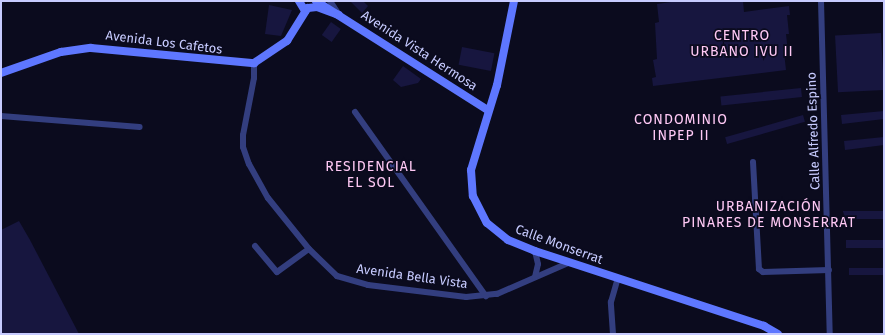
<!DOCTYPE html>
<meta charset="utf-8">
<style>
body{margin:0}
#map{position:relative;width:885px;height:335px;overflow:hidden;background:#0b0b1e;font-family:"Fira Sans",sans-serif}
div>[style]{position:absolute}
[style*='--x']{left:calc(var(--x)*1px);top:calc(var(--y)*1px);width:calc(var(--w)*1px);rotate:calc(var(--a)*1deg)}
.building>*{inset:0;background:#17163f;transform-origin:0 0}
.street>*{height:6px;margin:-3px;padding:0 3px;transform-origin:3px;border-radius:3px;background:#333e7f}
.secondary>*{height:8px;margin:-4px;padding:0 4px;transform-origin:4px;border-radius:4px;background:#5e77ff}
span{translate:-50% -50%;white-space:nowrap;text-align:center;line-height:1.15;-webkit-text-stroke:3.5px #0b0b1e;paint-order:stroke}
.street-label{font-size:13px;color:#c7cbff}
.neighbourhood-label{font-size:14px;color:#ffc9f5;letter-spacing:1px}
.frame{position:absolute;inset:0;border:2px solid #c7cbff;pointer-events:none}
</style>
<div id="map">
<div class="building">
<div style="clip-path:polygon(350px 1px,363px 1px,368px 6px,362px 13px)"></div>
<div style="clip-path:polygon(678px 1px,743px 1px,744px 12px,789px 6px,790px 15px,787px 15px,789px 34px,786px 34px,788px 52px,784px 52px,786px 70px,653px 86px,652px 78px,656px 77px,653px 60px,657px 59px,655px 23px,659px 22px,657px 4px)"></div>
<div style="clip-path:polygon(269px 5px,292px 10px,281px 36px,265px 34px)"></div>
<div style="left:331px;top:22px;width:12px;height:16px;rotate:35deg"></div>
<div style="left:881px;top:33px;width:57px;height:46px;rotate:87deg"></div>
<div style="left:462px;top:47px;width:33px;height:18px;rotate:11deg"></div>
<div style="clip-path:polygon(403px 66px,421px 79px,418px 83px,401px 87px,393px 80px)"></div>
<div style="left:801px;top:88px;width:9px;height:81px;rotate:84deg"></div>
<div style="clip-path:polygon(884px 111px,884px 119px,842px 124px,841px 115px)"></div>
<div style="left:803px;top:115px;width:7px;height:81px;rotate:74deg"></div>
<div style="clip-path:polygon(884px 137px,884px 145px,845px 150px,844px 141px)"></div>
<div style="left:884px;top:211px;width:8px;height:41px;rotate:90deg"></div>
<div style="clip-path:polygon(19px 221px,30px 240px,79px 334px,1px 334px,1px 230px)"></div>
<div style="left:884px;top:240px;width:8px;height:38px;rotate:90deg"></div>
<div style="left:884px;top:268px;width:7px;height:35px;rotate:90deg"></div>
</div>
<div class="street">
<div style="--x:330;--y:1;--w:17;--a:57"></div>
<div style="--x:821;--y:1;--w:333;--a:88.5"></div>
<div style="--x:254;--y:63;--w:15;--a:90"></div>
<div style="--x:254;--y:78;--w:58;--a:100.9"></div>
<div style="--x:243;--y:135;--w:12;--a:90"></div>
<div style="--x:243;--y:147;--w:18;--a:71"></div>
<div style="--x:249;--y:164;--w:39;--a:61"></div>
<div style="--x:268;--y:198;--w:65;--a:51.2"></div>
<div style="--x:309;--y:249;--w:39;--a:44"></div>
<div style="--x:337;--y:276;--w:32;--a:16"></div>
<div style="--x:368;--y:285;--w:99;--a:7"></div>
<div style="--x:466;--y:297;--w:31;--a:-6"></div>
<div style="--x:497;--y:294;--w:77;--a:-23.6"></div>
<div style="--x:355;--y:112;--w:226;--a:54.6"></div>
<div style="--x:1;--y:116;--w:139;--a:4.5"></div>
<div style="--x:753;--y:162;--w:107;--a:86.8"></div>
<div style="--x:759;--y:269;--w:5;--a:37"></div>
<div style="--x:763;--y:272;--w:66;--a:-1.7"></div>
<div style="--x:255;--y:246;--w:34;--a:50"></div>
<div style="--x:277;--y:272;--w:39;--a:-36"></div>
<div style="--x:535;--y:277;--w:13;--a:-77"></div>
<div style="--x:538;--y:264;--w:13;--a:-103"></div>
<div style="--x:613;--y:334;--w:32;--a:-94"></div>
<div style="--x:611;--y:302;--w:25;--a:-74"></div>
</div>
<div class="secondary">
<div style="--x:299;--y:1;--w:12;--a:59"></div>
<div style="--x:316;--y:1;--w:204;--a:32.4"></div>
<div style="--x:514;--y:1;--w:86;--a:101.4"></div>
<div style="--x:497;--y:85;--w:89;--a:107"></div>
<div style="--x:471;--y:170;--w:26;--a:86"></div>
<div style="--x:473;--y:196;--w:30;--a:63"></div>
<div style="--x:487;--y:223;--w:27;--a:39"></div>
<div style="--x:508;--y:240;--w:29;--a:22"></div>
<div style="--x:535;--y:251;--w:241;--a:18.1"></div>
<div style="--x:764;--y:326;--w:16;--a:30"></div>
<div style="--x:1;--y:73;--w:64;--a:-19.3"></div>
<div style="--x:61;--y:52;--w:30;--a:-8"></div>
<div style="--x:91;--y:48;--w:164;--a:5.3"></div>
<div style="--x:254;--y:63;--w:40;--a:-34"></div>
<div style="--x:287;--y:41;--w:39;--a:-58"></div>
<div style="--x:308;--y:8;--w:9;--a:-6"></div>
<div style="--x:317;--y:7;--w:23;--a:20"></div>
</div>
<div class="street-label">
<span style="left:164px;top:43px;rotate:7deg">Avenida Los Cafetos</span>
<span style="left:419px;top:51px;rotate:33deg">Avenida Vista Hermosa</span>
<span style="left:814px;top:131px;rotate:-92deg">Calle Alfredo Espino</span>
<span style="left:559px;top:245px;rotate:20deg">Calle Monserrat</span>
<span style="left:412px;top:277px;rotate:8deg">Avenida Bella Vista</span>
</div>
<div class="neighbourhood-label">
<span style="left:742px;top:44px">CENTRO<br>URBANO IVU II</span>
<span style="left:681px;top:128px">CONDOMINIO<br>INPEP II</span>
<span style="left:371px;top:175px">RESIDENCIAL<br>EL SOL</span>
<span style="left:769px;top:215px">URBANIZACIÓN<br>PINARES DE MONSERRAT</span>
</div>
<div class="frame"></div>
</div>
